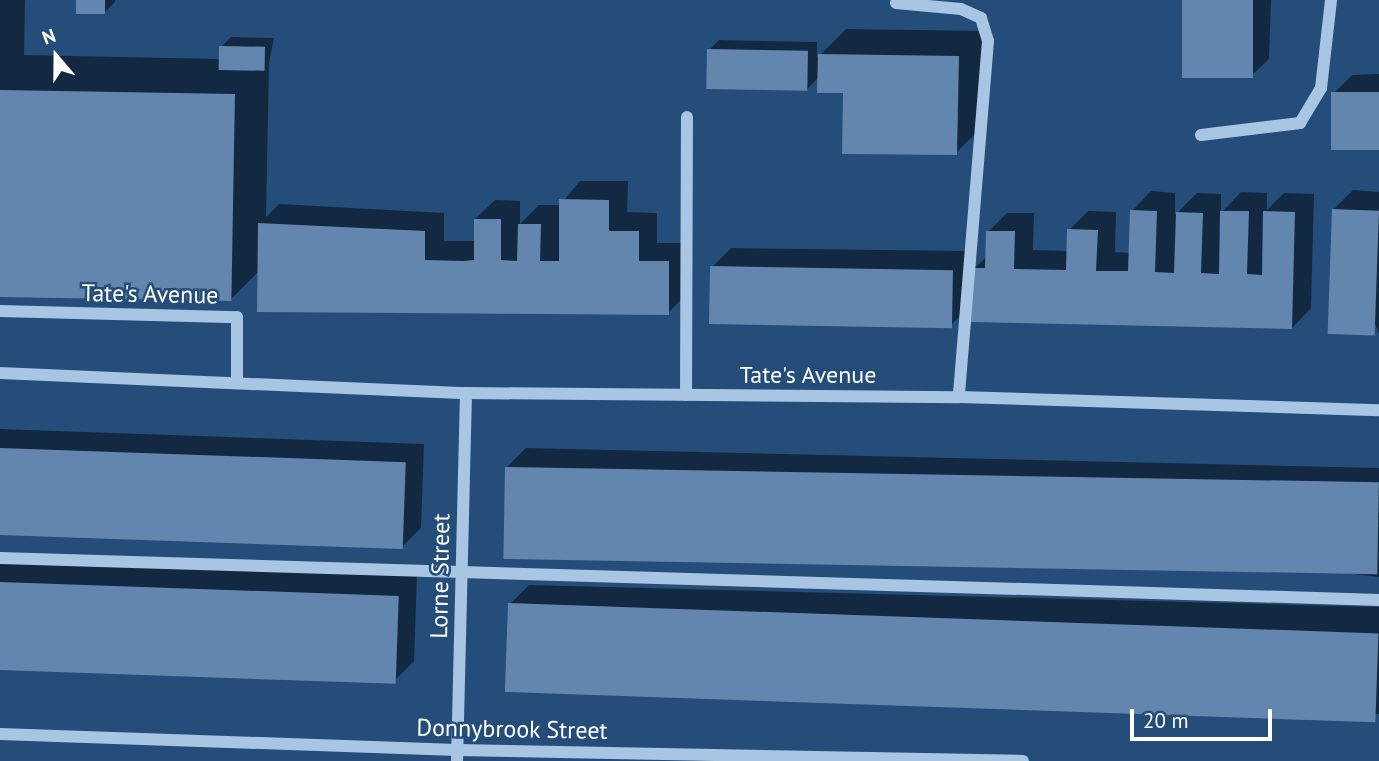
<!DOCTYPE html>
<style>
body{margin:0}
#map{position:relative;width:1379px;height:761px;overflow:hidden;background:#254d7a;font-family:"PT Sans",sans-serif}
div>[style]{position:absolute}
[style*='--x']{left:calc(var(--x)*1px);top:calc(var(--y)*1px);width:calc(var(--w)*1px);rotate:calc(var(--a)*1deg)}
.shadow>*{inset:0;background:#0007}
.building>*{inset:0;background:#6286ad;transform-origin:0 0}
.minor>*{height:12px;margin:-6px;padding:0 6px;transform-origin:6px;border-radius:6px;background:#a8c5e4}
span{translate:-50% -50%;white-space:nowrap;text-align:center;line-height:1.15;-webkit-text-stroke:5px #254d7a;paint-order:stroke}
.street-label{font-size:24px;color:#fff}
.north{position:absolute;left:21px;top:21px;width:70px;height:70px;-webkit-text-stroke:5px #254d7a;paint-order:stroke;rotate:340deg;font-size:19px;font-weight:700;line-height:28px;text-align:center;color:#fff}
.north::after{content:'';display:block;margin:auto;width:24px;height:32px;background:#fff;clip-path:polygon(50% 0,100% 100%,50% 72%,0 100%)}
.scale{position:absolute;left:1130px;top:709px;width:142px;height:32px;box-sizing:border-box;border:4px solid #fff;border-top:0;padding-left:9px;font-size:21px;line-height:24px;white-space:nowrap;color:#fff;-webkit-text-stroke:5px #254d7a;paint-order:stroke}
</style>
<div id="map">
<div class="shadow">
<div style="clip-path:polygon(0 0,25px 0,24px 55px,220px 59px,221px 47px,231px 37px,274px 38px,269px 63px,266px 217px,279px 204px,444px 213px,444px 241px,475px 241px,475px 219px,495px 200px,520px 201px,520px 224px,539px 205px,560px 205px,580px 181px,628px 181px,627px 212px,657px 213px,657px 243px,687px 243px,687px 294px,668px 313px,260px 270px,231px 299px,0 295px)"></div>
<div style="clip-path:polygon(78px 0,115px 0,115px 2px,105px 12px)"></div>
<div style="clip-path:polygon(1184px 0,1271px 0,1269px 59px,1249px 78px)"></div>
<div style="clip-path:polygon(846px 29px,984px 31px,982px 127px,956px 153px,820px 76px,807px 89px,709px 50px,719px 40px,817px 42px,817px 58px)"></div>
<div style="clip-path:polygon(1379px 74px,1379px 148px,1333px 94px,1352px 75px)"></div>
<div style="clip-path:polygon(1353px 190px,1379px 192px,1379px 334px,1333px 210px)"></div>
<div style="clip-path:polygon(1151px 191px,1175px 193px,1175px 215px,1197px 193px,1221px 194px,1221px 213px,1241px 192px,1267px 193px,1267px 210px,1284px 193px,1314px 194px,1311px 308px,1292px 328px,973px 303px,951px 325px,712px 267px,731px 248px,971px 251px,971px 272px,987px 256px,988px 232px,1007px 213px,1034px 213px,1033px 250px,1069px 251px,1069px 230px,1088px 211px,1116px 212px,1115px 252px,1130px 253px,1132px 211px)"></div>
<div style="clip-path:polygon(0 429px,424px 444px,421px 528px,402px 547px,0 533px)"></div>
<div style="clip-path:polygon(526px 448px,1379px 468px,1379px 577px,507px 467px)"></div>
<div style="clip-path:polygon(0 562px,417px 575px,414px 661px,395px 680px,0 668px)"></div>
<div style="clip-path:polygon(529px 585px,1379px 607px,1379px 714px,510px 604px)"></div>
</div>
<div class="building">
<div style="left:76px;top:0;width:29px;height:14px"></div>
<div style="left:1182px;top:0;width:71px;height:78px"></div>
<div style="left:219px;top:46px;width:46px;height:24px;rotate:1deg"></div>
<div style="left:707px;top:49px;width:101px;height:40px;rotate:1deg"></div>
<div style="clip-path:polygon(818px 54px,959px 56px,957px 155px,842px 154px,843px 93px,817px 93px)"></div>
<div style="left:0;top:90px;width:235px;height:207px;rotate:1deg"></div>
<div style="left:1379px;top:92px;width:58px;height:48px;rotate:90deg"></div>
<div style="clip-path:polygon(559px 199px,609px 200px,609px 231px,639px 231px,639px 261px,669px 261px,669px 315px,257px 312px,258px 223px,425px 231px,425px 260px,463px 261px,474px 260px,474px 219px,501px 219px,501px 260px,517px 261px,518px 224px,541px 224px,540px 261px,559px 261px)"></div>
<div style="left:1332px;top:209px;width:47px;height:125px;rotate:2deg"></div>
<div style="clip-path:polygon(1130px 210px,1157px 211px,1155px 272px,1174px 273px,1176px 212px,1203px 213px,1201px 273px,1219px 274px,1220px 211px,1249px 211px,1247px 274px,1262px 275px,1263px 211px,1295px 212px,1292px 329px,971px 322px,972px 268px,985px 268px,986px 231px,1015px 231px,1014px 269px,1066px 270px,1067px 229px,1098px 230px,1096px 271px,1128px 271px)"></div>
<div style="left:710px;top:266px;width:243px;height:58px;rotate:1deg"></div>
<div style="left:0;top:448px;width:406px;height:87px;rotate:2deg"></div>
<div style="left:505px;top:467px;width:874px;height:92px;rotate:1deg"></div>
<div style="left:0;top:582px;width:399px;height:88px;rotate:2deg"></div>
<div style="left:508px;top:603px;width:871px;height:89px;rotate:2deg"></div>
</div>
<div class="minor">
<div style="--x:896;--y:3;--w:65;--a:5.3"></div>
<div style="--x:961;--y:9;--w:22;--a:24"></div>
<div style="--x:981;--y:18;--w:24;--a:73"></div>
<div style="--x:988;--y:41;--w:357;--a:94.7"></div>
<div style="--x:1201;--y:135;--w:100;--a:-6.9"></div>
<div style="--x:1300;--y:123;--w:41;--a:-59"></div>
<div style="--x:1321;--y:88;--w:89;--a:-83.5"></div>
<div style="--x:0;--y:311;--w:237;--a:1.5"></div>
<div style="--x:237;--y:317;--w:63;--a:90"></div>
<div style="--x:0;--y:373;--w:466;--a:2.5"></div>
<div style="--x:466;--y:393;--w:493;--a:0.5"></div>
<div style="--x:959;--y:397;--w:420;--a:1.8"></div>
<div style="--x:686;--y:395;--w:278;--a:-89.8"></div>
<div style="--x:0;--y:558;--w:1380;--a:1.74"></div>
<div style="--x:0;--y:734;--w:457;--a:2"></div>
<div style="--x:457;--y:750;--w:566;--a:1.11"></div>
<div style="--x:457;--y:761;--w:368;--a:-88.6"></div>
</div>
<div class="street-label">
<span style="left:150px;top:294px;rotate:1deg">Tate's Avenue</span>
<span style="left:808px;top:375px">Tate's Avenue</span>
<span style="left:440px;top:576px;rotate:-89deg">Lorne Street</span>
<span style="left:512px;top:729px;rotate:1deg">Donnybrook Street</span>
</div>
<div class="north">N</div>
<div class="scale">20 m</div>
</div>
